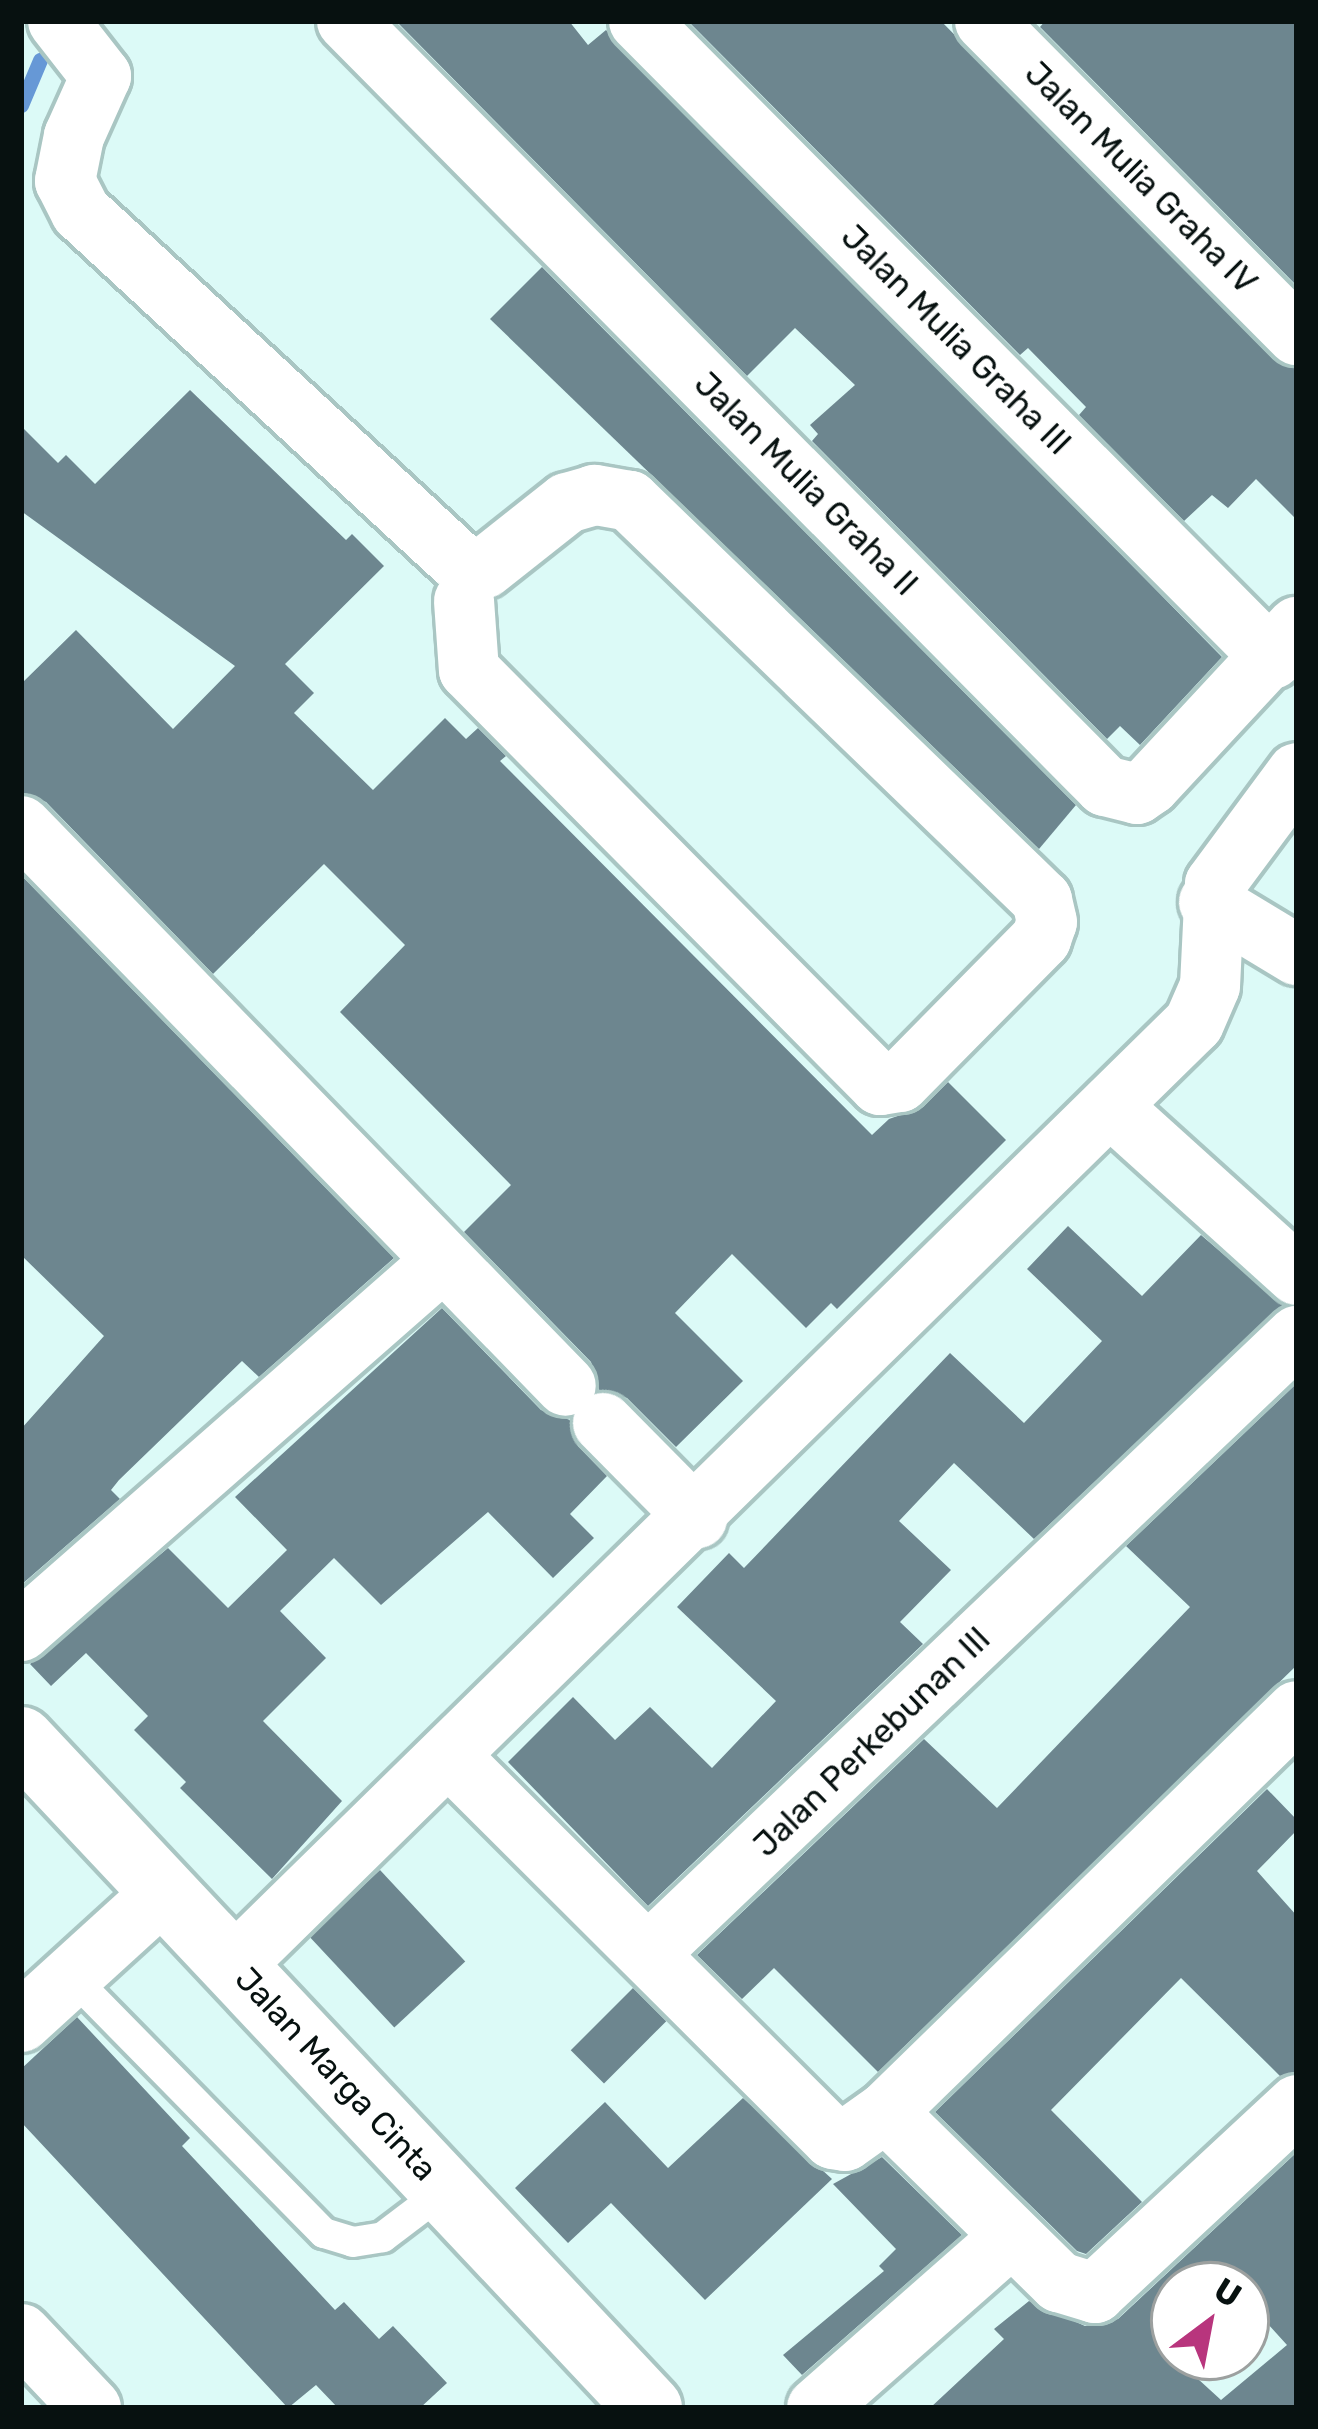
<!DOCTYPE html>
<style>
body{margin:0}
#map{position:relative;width:1318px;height:2429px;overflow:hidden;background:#dcfaf7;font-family:Rubik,sans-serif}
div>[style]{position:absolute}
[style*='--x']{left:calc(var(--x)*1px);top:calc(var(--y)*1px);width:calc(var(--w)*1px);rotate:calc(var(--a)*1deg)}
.stream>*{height:15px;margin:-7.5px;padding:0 7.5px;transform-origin:7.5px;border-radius:7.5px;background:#6698d6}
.building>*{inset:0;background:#6d868f;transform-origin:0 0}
.roads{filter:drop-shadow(3px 0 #a9c6c3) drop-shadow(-3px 0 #a9c6c3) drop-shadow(0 3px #a9c6c3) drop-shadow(0 -3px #a9c6c3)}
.lane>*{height:30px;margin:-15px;padding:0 15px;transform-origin:15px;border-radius:15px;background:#fff}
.street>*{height:60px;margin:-30px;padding:0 30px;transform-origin:30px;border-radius:30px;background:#fff}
.primary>*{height:66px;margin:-33px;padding:0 33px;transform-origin:33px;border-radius:33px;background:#fff}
span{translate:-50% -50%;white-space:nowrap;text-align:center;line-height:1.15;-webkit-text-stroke:12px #fff;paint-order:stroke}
.street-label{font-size:33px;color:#071110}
.frame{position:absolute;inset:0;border:24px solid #071110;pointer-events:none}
.north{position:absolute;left:1150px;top:2261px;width:120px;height:120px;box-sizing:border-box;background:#fff;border:3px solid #9ca09f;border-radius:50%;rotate:32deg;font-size:33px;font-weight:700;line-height:48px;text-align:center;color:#071110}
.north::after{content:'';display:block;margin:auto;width:42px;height:54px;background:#b8357d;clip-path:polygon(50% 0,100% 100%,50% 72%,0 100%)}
</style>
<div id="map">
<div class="stream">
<div style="--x:21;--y:105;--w:49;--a:-67.1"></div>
</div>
<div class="building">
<div style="clip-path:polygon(396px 21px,569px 21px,588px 45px,606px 30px,1222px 657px,1140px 745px,1120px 726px,1107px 739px,812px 441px,818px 434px,810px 425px,855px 385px,795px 328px,747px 376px)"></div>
<div style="clip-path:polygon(688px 21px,941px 21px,1273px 359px,1297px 368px,1297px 520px,1256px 479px,1228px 508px,1212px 495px,1184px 521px,1079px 415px,1086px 407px,1028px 348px,1020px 355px)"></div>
<div style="clip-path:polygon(1045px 21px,1297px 21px,1297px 286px,1040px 27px)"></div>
<div style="clip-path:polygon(542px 267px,1076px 805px,1039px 849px,490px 319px)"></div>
<div style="clip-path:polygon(190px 390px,346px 540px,352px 534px,384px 566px,285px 664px,314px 693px,294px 713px,373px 790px,445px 718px,466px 739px,478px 728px,506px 756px,500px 761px,872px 1135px,889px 1119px,923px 1107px,948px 1082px,1006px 1140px,837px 1309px,831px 1303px,806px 1328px,732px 1254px,675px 1313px,743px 1381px,676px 1447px,627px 1398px,599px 1390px,591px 1362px,464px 1232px,511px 1185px,340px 1012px,405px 945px,324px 864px,213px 974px,46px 802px,21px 793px,21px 684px,76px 630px,173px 729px,235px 666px,21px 511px,21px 426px,58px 463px,66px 455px,95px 484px)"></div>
<div style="clip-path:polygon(21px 875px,394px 1258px,259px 1377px,242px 1361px,119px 1480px,111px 1490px,120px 1499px,21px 1585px,21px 1429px,104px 1336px,21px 1255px)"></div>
<div style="clip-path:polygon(1068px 1226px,1142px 1296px,1201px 1235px,1283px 1305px,1034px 1539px,954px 1463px,899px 1521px,951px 1570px,900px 1622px,923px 1644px,648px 1906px,508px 1762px,573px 1697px,615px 1740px,650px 1707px,712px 1768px,776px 1701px,677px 1607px,729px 1553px,744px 1568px,950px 1353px,1024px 1423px,1102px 1341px,1027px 1269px)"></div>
<div style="clip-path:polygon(442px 1308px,541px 1410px,570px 1420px,578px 1446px,607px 1476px,570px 1514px,594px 1538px,553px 1578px,488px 1512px,381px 1605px,334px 1558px,280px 1611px,326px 1658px,263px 1721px,342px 1801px,272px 1879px,180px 1788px,186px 1782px,134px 1730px,148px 1716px,86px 1653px,51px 1686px,30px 1664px,168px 1548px,228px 1608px,287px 1550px,235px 1497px)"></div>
<div style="clip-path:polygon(1296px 1384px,1297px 1665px,878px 2072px,774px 1968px,742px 1999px,697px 1955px,924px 1739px,997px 1808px,1190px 1607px,1126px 1546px)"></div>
<div style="clip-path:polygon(1267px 1789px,1297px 1820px,1297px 1830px,1257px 1871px,1297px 1916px,1297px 2072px,1280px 2076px,1181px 1978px,1051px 2110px,1142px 2202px,1086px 2254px,1077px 2251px,935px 2112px)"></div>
<div style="left:380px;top:1870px;width:125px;height:97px;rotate:47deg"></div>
<div style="left:633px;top:1988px;width:47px;height:88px;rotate:45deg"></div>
<div style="clip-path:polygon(77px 2017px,190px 2138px,182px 2146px,335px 2310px,344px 2302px,379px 2339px,393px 2326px,447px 2383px,420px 2408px,338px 2408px,316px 2385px,288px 2408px,21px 2122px,21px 2069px)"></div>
<div style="clip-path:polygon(743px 2098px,832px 2179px,705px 2300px,611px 2203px,568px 2243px,515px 2188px,605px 2102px,668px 2168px)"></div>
<div style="clip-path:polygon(evenodd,1297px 2152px,1297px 2408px,930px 2408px,1004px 2339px,994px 2329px,1029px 2301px,1085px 2326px,1118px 2319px,1297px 2152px,1174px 2285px,1246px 2285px,1246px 2300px,1287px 2345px,1221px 2400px,1174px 2357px,1174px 2285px)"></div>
<div style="clip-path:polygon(882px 2157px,962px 2235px,802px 2375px,783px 2355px,884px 2271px,879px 2266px,896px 2249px,833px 2184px)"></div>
</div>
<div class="roads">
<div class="lane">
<div style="--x:72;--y:1977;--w:359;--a:45.5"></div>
<div style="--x:324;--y:2233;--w:30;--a:17"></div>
<div style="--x:353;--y:2242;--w:30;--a:-9"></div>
<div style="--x:383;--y:2237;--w:78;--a:-37.2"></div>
</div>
<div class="street">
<div style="--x:58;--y:21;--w:70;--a:52"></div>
<div style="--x:101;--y:76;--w:66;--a:114.2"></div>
<div style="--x:74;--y:136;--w:46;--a:101.3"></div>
<div style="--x:65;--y:181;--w:35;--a:63"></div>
<div style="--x:81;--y:212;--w:512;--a:42.79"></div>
<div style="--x:347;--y:21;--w:1077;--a:45.26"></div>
<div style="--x:1105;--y:786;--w:33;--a:14"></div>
<div style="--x:1137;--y:794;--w:16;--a:-35"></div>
<div style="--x:1150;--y:785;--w:216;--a:-47.1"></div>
<div style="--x:639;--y:21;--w:899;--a:45.18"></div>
<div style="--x:985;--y:21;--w:443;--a:45.2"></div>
<div style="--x:464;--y:601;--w:69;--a:85.9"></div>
<div style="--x:469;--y:670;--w:584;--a:45.28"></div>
<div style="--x:880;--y:1085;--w:20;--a:-9"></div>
<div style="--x:900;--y:1082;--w:201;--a:-45.4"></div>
<div style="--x:1041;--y:939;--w:18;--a:-71"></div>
<div style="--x:1047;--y:922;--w:23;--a:-103"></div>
<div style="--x:1042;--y:900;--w:574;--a:-135.92"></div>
<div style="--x:630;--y:501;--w:36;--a:-170"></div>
<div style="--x:595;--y:495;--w:29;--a:164"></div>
<div style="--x:567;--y:503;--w:105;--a:141.6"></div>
<div style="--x:21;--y:826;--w:781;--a:45.78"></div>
<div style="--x:1209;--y:902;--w:103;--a:31.1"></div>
<div style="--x:1110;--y:1106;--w:252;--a:42.1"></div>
<div style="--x:603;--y:1423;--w:134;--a:45.3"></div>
<div style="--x:21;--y:1631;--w:561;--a:-41.24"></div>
<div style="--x:449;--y:1756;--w:542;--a:44.93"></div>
<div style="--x:833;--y:2139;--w:12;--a:9"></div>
<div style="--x:845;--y:2141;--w:50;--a:-35.3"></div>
<div style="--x:886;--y:2112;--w:574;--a:-44.29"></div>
<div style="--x:649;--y:1953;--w:895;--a:-43.6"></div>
<div style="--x:233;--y:1966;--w:1346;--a:-44.46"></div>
<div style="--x:1194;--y:1023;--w:40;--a:-66.6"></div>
<div style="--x:1210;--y:986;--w:102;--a:-87.2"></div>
<div style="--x:1215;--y:884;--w:138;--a:-53.5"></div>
<div style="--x:21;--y:2022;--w:193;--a:-42.3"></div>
<div style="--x:886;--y:2112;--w:243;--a:44.5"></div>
<div style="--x:1059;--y:2282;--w:38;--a:17"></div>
<div style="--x:1095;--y:2293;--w:276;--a:-42.9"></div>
<div style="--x:21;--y:2334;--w:102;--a:46.6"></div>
<div style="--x:817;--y:2408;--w:257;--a:-41.4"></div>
</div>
<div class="primary">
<div style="--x:21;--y:1740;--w:917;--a:46.77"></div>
</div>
</div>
<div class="street-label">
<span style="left:1141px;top:178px;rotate:45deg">Jalan Mulia Graha IV</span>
<span style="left:956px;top:340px;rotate:45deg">Jalan Mulia Graha III</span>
<span style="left:806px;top:484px;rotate:45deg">Jalan Mulia Graha II</span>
<span style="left:872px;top:1742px;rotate:-44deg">Jalan Perkebunan III</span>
<span style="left:336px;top:2074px;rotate:47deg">Jalan Marga Cinta</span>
</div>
<div class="frame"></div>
<div class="north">U</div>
</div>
